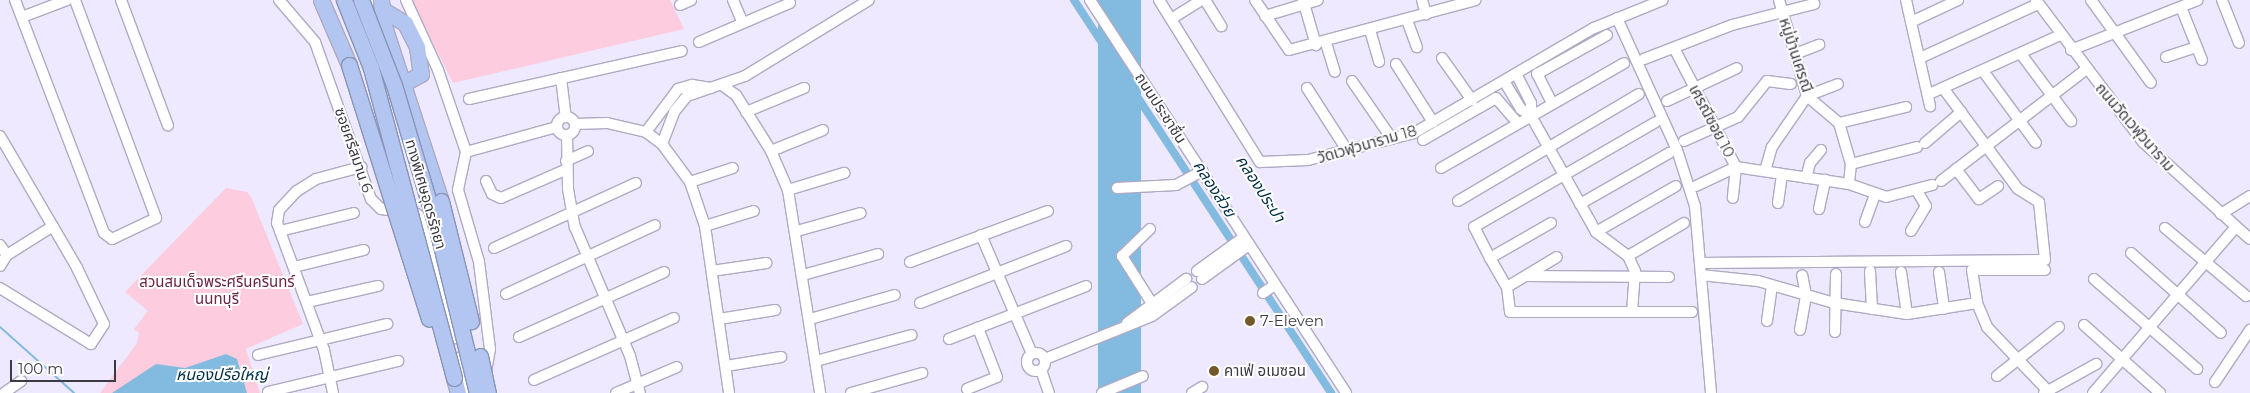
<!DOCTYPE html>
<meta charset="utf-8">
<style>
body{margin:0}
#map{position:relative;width:2250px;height:393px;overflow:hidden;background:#eee9fe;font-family:Montserrat,"Noto Sans Thai",sans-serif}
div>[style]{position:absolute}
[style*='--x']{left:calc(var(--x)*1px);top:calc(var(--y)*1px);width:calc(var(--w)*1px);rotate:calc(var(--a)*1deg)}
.green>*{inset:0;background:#fdccde}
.water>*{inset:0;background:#83badf;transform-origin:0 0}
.stream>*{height:2px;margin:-1px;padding:0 1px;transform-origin:1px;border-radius:1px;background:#83badf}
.canal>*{height:8px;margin:-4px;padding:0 4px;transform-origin:4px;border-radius:4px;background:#83badf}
.roads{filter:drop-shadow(1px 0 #afaac2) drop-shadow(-1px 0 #afaac2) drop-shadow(0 1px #afaac2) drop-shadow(0 -1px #afaac2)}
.minor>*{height:10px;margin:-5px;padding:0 5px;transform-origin:5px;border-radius:5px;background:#fff}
.minor>.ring{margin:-5px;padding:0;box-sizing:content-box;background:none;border:10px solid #fff;border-radius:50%}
.highway>*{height:15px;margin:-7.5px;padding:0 7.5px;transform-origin:7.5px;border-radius:7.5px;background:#b3c5f1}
.bridges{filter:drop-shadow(1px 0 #8994b4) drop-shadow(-1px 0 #8994b4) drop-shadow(0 1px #8994b4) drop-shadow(0 -1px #8994b4)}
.highway-bridge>*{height:15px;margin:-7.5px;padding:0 7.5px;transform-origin:7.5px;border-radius:7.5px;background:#b3c5f1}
.dots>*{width:14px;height:14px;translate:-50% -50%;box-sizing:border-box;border:2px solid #fff;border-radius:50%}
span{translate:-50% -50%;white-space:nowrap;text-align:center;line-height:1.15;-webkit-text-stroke:4px #fff;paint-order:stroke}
.street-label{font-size:15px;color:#3b3943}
.park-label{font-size:15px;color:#6b2446}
.poi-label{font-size:15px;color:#3b3943}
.left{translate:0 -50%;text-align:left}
.water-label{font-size:16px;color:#002f48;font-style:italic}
.scale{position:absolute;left:10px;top:360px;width:106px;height:22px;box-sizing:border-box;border:2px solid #3b3943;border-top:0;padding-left:6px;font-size:15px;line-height:18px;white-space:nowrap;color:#3b3943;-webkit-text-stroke:4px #fff;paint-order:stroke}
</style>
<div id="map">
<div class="green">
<div style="clip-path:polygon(411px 0,670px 0,684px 29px,453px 83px)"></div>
<div style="clip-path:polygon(226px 188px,247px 192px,252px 199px,303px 324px,246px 349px,260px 393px,100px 393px,137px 343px,139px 333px,134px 329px,148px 311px,125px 292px)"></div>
</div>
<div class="water">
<div style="left:1098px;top:0;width:43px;height:468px"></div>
<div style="clip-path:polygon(226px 354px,237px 359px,247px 393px,112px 393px,156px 364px,185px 368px)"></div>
</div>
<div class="stream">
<div style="--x:0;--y:327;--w:99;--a:41.7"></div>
</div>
<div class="canal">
<div style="--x:1074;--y:0;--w:470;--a:56.8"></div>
</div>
<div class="roads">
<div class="minor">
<div style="--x:15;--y:0;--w:249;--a:69.1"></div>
<div style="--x:104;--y:233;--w:10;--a:37"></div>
<div style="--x:112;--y:239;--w:49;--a:-25.5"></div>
<div style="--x:156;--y:218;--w:233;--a:-110.4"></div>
<div style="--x:121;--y:0;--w:134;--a:69.5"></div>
<div style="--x:279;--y:0;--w:55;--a:49.4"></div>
<div style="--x:315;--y:42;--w:167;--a:70.4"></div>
<div style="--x:371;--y:199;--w:14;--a:45"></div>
<div style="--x:381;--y:209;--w:36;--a:8"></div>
<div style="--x:417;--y:214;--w:12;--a:42"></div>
<div style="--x:426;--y:222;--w:120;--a:75.5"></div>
<div style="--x:406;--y:0;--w:77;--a:65.4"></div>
<div style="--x:438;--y:70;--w:87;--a:71.1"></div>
<div style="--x:466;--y:152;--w:39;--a:102"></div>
<div style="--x:458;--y:190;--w:75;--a:73.7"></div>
<div style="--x:479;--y:262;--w:88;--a:82.8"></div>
<div style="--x:490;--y:349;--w:28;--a:100"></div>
<div style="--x:733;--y:0;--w:25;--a:67"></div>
<div style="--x:1090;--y:0;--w:469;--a:56.9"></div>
<div style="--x:1159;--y:0;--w:191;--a:58.1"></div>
<div style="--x:1260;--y:162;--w:48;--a:-2.4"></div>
<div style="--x:1308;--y:160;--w:109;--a:-14.3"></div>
<div style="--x:1414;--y:133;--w:208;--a:-30.3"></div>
<div style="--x:1594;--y:28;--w:74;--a:-22.1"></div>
<div style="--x:1205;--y:0;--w:31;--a:58"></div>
<div style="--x:1255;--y:0;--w:60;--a:55.8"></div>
<div style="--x:1289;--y:50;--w:193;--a:-15"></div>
<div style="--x:1303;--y:0;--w:47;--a:73.9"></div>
<div style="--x:1422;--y:0;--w:15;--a:74"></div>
<div style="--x:1779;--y:0;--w:100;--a:73.7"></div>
<div style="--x:1807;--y:96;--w:42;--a:40.2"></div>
<div style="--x:1839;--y:123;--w:43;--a:73.7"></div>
<div style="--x:1851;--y:164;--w:20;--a:96"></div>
<div style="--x:1906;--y:0;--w:109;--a:77.2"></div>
<div style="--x:2036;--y:0;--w:178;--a:53"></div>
<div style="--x:2143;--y:142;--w:144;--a:42.2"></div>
<div style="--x:2091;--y:0;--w:102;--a:54.1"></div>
<div style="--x:2222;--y:0;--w:46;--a:68.4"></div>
<div style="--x:680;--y:5;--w:12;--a:-24"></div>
<div style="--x:2181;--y:7;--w:57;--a:68.4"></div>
<div style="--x:1265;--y:16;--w:55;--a:-16.8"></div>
<div style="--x:22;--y:17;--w:48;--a:-20.7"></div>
<div style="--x:1617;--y:18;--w:145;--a:65.6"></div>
<div style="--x:1677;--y:150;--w:59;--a:72.2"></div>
<div style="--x:1695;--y:206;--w:188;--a:85.1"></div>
<div style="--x:1171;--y:19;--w:36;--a:-32"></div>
<div style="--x:1407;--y:20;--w:29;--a:70"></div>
<div style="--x:1911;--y:22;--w:52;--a:-25.1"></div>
<div style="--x:1370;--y:30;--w:33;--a:74"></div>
<div style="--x:699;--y:42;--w:99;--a:-23.2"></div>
<div style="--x:1326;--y:43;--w:30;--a:73"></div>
<div style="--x:1674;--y:48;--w:134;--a:62.5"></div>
<div style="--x:1736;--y:167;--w:31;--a:96"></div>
<div style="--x:2071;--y:50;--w:136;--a:-21.5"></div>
<div style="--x:1795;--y:54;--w:26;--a:-21"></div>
<div style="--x:2021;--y:54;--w:84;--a:53.3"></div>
<div style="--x:2166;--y:57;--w:32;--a:-18"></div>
<div style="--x:1442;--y:58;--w:52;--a:54.5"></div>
<div style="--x:1920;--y:58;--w:130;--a:-24.6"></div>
<div style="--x:1644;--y:59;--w:94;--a:-21.1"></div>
<div style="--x:1732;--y:25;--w:85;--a:-14.4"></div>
<div style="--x:1396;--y:64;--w:69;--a:57.5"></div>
<div style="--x:1983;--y:71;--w:89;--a:53.6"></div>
<div style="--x:561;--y:78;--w:39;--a:83"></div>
<div style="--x:1352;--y:81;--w:70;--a:55.4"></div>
<div style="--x:1504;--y:81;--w:33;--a:59"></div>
<div style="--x:1521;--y:109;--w:12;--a:35"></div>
<div style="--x:1531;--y:116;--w:13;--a:-90"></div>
<div style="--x:1531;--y:103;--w:33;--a:-117"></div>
<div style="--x:722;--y:85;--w:17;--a:36"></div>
<div style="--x:736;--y:95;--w:66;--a:58"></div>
<div style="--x:771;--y:151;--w:43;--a:66.4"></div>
<div style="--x:788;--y:190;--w:206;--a:81"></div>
<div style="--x:1307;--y:88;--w:74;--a:57.2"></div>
<div style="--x:1929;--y:94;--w:144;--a:-24.2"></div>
<div style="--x:469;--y:99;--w:218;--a:-12.7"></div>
<div style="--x:1667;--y:101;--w:77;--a:-25.2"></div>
<div style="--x:1552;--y:103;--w:33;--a:-117"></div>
<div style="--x:1537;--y:74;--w:80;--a:-29.1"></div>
<div style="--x:746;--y:112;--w:63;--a:-22.5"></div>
<div style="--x:1531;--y:116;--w:133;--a:60.7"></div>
<div style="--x:1596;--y:232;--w:40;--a:37"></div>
<div style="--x:1628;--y:256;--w:17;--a:65"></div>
<div style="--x:1635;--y:271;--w:41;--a:94.2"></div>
<div class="ring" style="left:557px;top:117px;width:8px;height:8px"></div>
<div style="--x:1839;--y:123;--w:69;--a:-13.4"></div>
<div style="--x:575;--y:124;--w:32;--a:-2"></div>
<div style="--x:607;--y:123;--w:40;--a:13"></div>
<div style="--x:646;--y:132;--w:20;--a:37"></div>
<div style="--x:662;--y:144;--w:47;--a:53.6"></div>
<div style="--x:690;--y:182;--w:46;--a:71.2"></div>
<div style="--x:705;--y:226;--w:169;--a:81.8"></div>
<div style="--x:646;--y:132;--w:54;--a:-53.3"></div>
<div style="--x:678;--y:89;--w:15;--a:-16"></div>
<div style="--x:692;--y:85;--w:19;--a:9"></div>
<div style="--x:567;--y:135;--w:54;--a:88.9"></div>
<div style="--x:568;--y:189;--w:39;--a:80"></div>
<div style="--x:575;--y:227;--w:140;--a:66.9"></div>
<div style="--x:630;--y:356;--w:38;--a:75"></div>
<div style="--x:0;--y:136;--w:153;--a:59.7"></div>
<div style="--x:77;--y:268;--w:62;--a:64.3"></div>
<div style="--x:104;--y:324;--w:24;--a:123"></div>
<div style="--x:91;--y:344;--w:107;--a:-148.4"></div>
<div style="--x:1423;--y:140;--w:84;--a:-29.9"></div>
<div style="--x:1496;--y:98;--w:33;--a:49"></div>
<div style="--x:1684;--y:141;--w:59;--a:-24"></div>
<div style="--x:1738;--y:117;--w:46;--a:-51.1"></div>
<div style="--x:1767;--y:81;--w:24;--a:7"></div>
<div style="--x:1925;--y:143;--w:48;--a:-40.7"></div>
<div style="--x:662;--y:144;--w:34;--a:-69"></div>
<div style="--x:674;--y:112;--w:21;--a:-51"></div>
<div style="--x:687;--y:96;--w:61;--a:-19"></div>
<div style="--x:745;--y:76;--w:145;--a:-31.5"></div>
<div style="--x:771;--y:151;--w:56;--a:-22"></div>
<div style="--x:466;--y:152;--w:94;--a:-15.4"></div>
<div style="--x:566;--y:161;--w:24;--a:-24"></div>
<div style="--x:1851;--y:164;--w:68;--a:-14.4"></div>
<div style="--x:1441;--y:168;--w:211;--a:-29.8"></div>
<div style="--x:1956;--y:169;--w:38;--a:53"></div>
<div style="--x:1979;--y:199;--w:23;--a:-34"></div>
<div style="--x:1765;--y:171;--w:25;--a:-74"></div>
<div style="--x:1772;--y:147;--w:62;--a:-55.5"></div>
<div style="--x:1807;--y:96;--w:33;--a:-21"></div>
<div style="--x:1806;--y:178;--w:16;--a:-75"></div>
<div style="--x:1810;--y:163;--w:17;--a:-50"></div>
<div style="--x:486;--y:181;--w:14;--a:65"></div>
<div style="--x:492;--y:194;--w:10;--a:24"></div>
<div style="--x:501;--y:198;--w:72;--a:-23.7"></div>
<div style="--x:1941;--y:181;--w:182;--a:-37.6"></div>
<div style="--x:690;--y:182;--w:45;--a:-18"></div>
<div style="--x:1696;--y:186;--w:44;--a:-25.4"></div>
<div style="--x:1736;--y:167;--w:114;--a:8.6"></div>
<div style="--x:1849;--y:184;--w:39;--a:19"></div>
<div style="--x:1886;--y:197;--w:48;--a:-14.6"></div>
<div style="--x:1117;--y:188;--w:59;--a:-2.9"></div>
<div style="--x:1176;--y:185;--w:30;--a:-28"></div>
<div style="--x:788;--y:190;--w:59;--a:-16.9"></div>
<div style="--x:1458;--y:201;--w:210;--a:-30.6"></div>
<div style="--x:1778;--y:203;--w:29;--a:-82"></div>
<div style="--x:1580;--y:204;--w:103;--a:-29.8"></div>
<div style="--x:1819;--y:209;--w:30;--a:-78"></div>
<div style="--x:2221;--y:214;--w:34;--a:-32"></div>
<div style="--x:1865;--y:222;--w:29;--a:-70"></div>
<div style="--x:1551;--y:223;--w:70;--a:150.2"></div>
<div style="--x:1490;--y:258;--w:35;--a:-117"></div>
<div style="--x:1474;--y:227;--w:210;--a:-30"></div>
<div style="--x:705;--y:226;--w:51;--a:-17"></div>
<div style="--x:2165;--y:228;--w:106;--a:40"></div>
<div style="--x:1150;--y:229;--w:39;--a:136"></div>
<div style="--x:1122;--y:256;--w:54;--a:57.8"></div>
<div style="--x:280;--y:231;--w:76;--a:-13.7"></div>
<div style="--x:797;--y:231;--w:66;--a:-15.7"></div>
<div style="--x:1911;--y:231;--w:29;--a:-59"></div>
<div style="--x:1926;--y:206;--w:17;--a:-121"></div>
<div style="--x:1596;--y:232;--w:92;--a:-29.9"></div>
<div style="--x:981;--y:235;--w:129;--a:66.8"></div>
<div style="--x:0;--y:245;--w:12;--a:55"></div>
<div style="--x:494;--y:248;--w:156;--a:-24.6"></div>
<div style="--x:2131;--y:253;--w:120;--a:41.6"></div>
<div style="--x:1628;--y:256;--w:65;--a:-30.5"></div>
<div style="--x:1490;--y:258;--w:34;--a:60"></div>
<div style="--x:1507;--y:287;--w:25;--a:83"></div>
<div style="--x:1510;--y:312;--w:182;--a:0"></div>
<div style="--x:910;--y:262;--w:147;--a:-20.3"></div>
<div style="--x:1700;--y:263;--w:345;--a:-0.5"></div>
<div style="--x:2045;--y:260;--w:58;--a:-95.9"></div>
<div style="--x:2039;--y:202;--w:25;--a:-148"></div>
<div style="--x:2018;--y:189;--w:126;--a:-126.6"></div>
<div style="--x:0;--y:266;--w:13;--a:-58"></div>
<div style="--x:7;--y:255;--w:54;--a:-32.2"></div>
<div style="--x:294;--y:267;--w:72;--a:-13.7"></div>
<div style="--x:2045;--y:270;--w:73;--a:180"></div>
<div style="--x:1972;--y:270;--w:33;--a:81"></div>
<div style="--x:1977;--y:303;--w:26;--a:67"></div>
<div style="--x:1987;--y:327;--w:87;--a:46.4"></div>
<div style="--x:712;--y:271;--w:55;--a:-8.4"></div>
<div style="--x:1197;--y:271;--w:58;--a:-35.9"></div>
<div style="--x:1870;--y:271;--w:38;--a:87"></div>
<div style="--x:1901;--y:272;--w:42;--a:81.9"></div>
<div style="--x:1939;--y:272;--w:37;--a:82"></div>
<div style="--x:803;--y:275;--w:78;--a:-15.6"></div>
<div style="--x:1701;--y:275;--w:57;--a:6"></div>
<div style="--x:1758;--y:281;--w:79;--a:16.1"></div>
<div style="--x:1834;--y:303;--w:74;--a:8.6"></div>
<div style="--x:1907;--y:314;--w:71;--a:-8.9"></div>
<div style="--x:1526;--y:276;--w:143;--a:0.4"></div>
<div style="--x:1202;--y:279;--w:58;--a:-35.9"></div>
<div style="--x:2094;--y:279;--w:137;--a:41.1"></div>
<div style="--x:1507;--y:287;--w:58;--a:-31"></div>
<div style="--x:1263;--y:293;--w:14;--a:-34"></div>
<div style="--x:506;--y:294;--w:164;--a:-24.8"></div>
<div style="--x:307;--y:302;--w:73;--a:-12.7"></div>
<div style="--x:920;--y:303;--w:157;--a:-21.3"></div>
<div style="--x:719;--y:319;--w:57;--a:-9.1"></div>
<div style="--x:810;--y:319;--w:88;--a:-15.8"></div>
<div style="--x:1767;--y:321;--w:36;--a:-82"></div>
<div style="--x:1127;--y:323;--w:74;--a:-36.7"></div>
<div style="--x:2084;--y:325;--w:102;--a:41.8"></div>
<div style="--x:1800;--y:330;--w:36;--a:-80"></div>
<div style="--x:1806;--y:295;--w:20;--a:-101"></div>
<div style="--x:1835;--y:332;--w:58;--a:-89"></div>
<div style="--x:519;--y:337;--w:159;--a:-24.1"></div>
<div style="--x:949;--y:339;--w:147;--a:-21.1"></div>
<div class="ring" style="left:1027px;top:353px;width:8px;height:8px"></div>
<div style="--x:258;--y:355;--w:133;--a:-13.5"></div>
<div style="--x:461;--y:357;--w:37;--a:79"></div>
<div style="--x:1045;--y:359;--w:115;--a:-21.9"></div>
<div style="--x:1152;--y:316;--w:49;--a:-35.9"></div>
<div style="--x:816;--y:361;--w:99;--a:-15.2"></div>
<div style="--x:726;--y:366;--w:56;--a:-9.3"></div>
<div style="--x:1041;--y:370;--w:24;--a:71"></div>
<div style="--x:1997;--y:376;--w:79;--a:-38.3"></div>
<div style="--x:534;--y:380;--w:153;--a:-23.9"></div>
<div style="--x:2215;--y:382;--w:63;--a:-56.1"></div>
<div style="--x:967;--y:389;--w:32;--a:-22"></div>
<div style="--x:997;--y:377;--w:53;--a:-111.2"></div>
<div style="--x:268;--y:392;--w:134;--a:-13.4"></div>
<div style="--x:4;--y:393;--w:21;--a:-35"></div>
<div style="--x:333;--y:393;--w:44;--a:-101.8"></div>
<div style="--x:324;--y:350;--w:135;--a:-110.3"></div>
<div style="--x:277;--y:223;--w:13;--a:-81"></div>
<div style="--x:279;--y:210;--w:26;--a:-47"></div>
<div style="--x:297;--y:191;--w:22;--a:-32"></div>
<div style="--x:316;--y:179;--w:47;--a:-14.9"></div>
<div style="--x:616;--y:393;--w:66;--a:-23.1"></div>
<div style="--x:851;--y:393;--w:74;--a:-15.7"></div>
<div style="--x:1102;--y:393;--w:44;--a:-22.5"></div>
<div style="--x:1192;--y:393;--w:12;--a:-31"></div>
<div style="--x:2044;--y:393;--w:60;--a:-29.1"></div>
<div style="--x:2093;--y:393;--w:219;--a:-49.3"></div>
</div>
<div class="highway">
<div style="--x:321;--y:0;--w:71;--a:66.7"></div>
<div style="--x:381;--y:0;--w:23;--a:85"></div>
<div style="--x:383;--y:23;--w:187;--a:72"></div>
<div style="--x:383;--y:10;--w:26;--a:31"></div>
<div style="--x:405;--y:23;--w:27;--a:63"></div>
<div style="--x:417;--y:47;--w:27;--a:82"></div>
<div style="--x:421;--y:74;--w:19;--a:152"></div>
<div style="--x:454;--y:378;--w:16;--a:75"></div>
</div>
</div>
<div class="bridges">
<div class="highway-bridge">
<div style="--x:344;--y:0;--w:73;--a:68.3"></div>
<div style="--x:371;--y:68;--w:321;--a:75"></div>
<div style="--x:361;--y:0;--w:91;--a:68.8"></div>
<div style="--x:394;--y:85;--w:154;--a:73.4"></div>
<div style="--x:438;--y:233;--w:165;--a:76.3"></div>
<div style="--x:349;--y:65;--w:266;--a:72.5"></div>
<div style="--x:441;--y:201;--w:124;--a:76"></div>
<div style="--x:480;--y:356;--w:38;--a:78"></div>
</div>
</div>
<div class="dots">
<div style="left:1250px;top:321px;background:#73592a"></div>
<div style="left:1214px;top:371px;background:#73592a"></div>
</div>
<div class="street-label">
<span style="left:1796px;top:55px;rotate:72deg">หมู่บ้านเศรณี</span>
<span style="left:1161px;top:108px;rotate:57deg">ถนนประชาชื่น</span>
<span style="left:1712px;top:121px;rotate:62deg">เศรณีซอย 10</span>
<span style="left:2135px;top:127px;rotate:49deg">ถนนวัดเวฬุวนาราม</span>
<span style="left:1367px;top:144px;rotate:-16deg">วัดเวฬุวนาราม 18</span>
<span style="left:354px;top:150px;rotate:71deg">ซอยศรีสมาน 6</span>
<span style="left:426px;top:194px;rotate:74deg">ทางพิเศษอุดรรัถยา</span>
</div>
<div class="park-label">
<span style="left:217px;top:290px">สวนสมเด็จพระศรีนครินทร์<br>นนทบุรี</span>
</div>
<div class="poi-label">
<span class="left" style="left:1260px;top:321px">7-Eleven</span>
<span class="left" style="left:1224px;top:371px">คาเฟ่ อเมซอน</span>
</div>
<div class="water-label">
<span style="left:1214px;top:189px;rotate:57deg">คลองส่วย</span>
<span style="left:1260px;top:189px;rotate:57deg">คลองประปา</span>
<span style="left:222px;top:375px">หนองปรือใหญ่</span>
</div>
<div class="scale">100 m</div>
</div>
